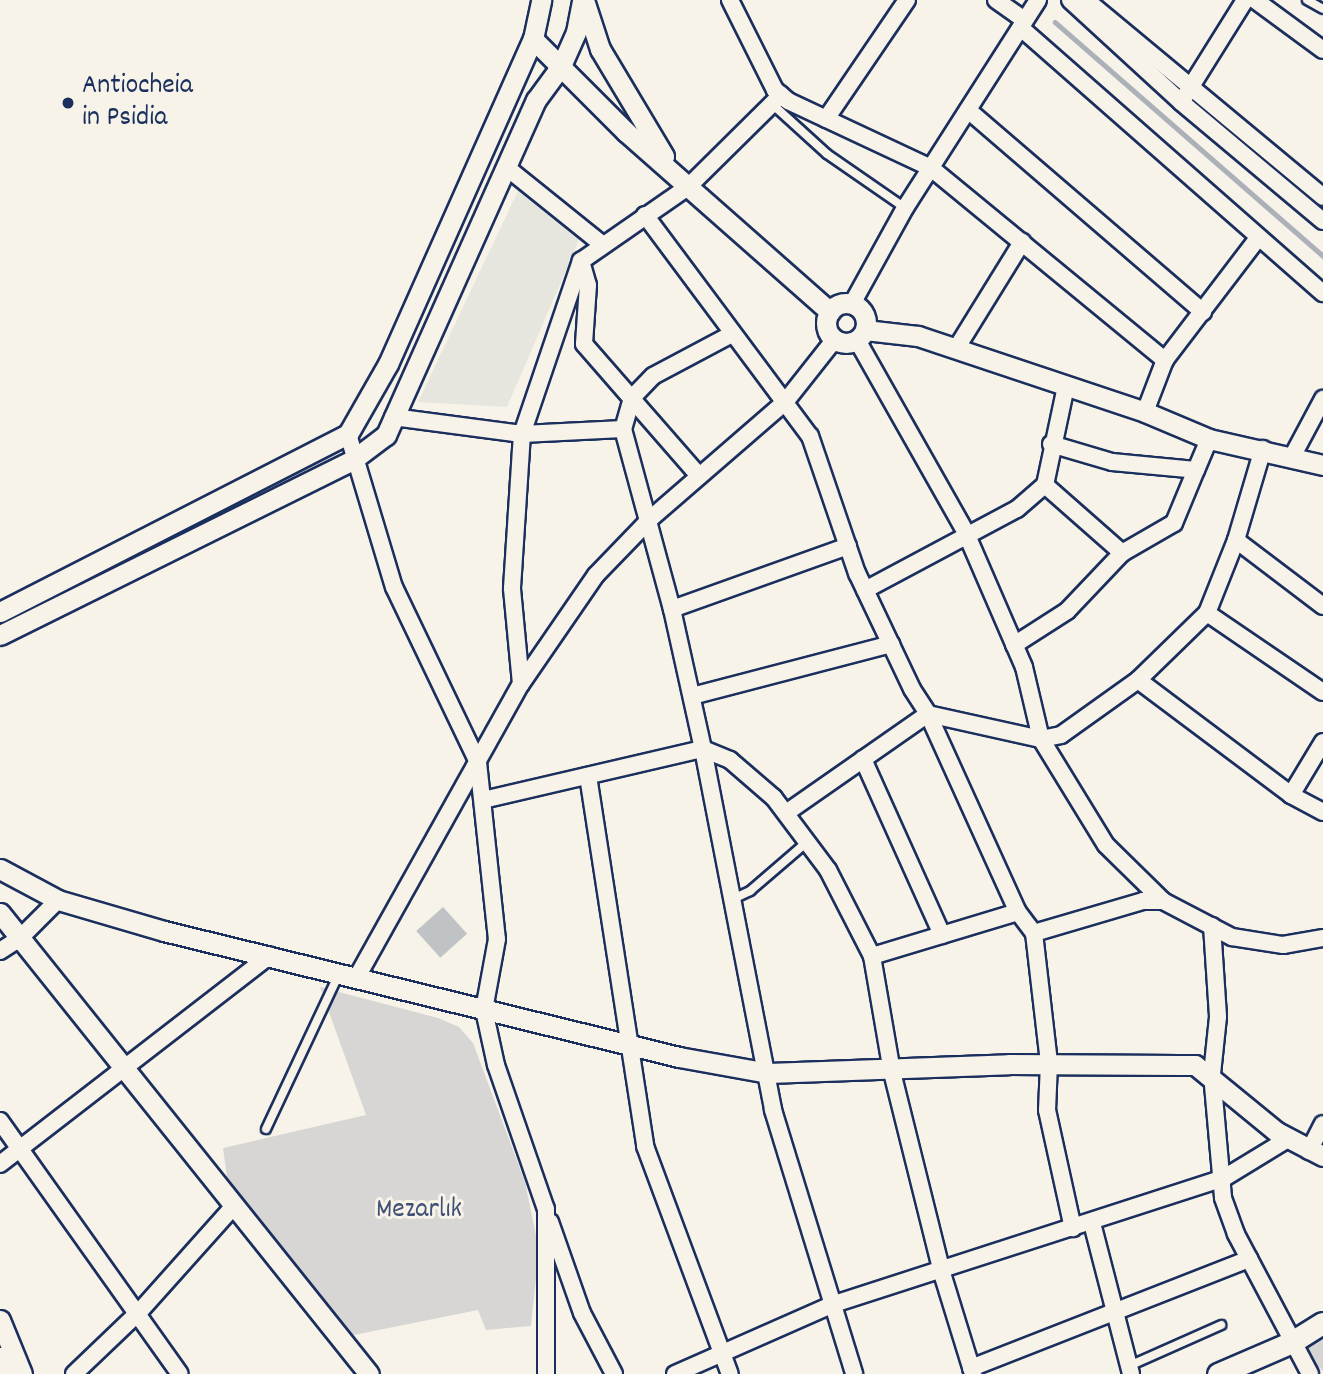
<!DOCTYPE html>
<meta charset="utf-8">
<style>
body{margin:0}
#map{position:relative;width:1323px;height:1374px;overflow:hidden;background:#f7f3e8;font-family:Dekko,sans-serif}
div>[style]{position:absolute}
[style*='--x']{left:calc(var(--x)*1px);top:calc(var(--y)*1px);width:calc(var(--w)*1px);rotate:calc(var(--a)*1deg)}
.built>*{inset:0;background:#e6e5de}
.green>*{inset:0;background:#d7d6d4}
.stream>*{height:4.5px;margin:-2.25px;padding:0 2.25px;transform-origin:2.25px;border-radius:2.25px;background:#acb0b9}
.building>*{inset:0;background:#c0c3c5;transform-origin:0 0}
.roads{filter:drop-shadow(2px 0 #1b2f5e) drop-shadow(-2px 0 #1b2f5e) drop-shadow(0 2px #1b2f5e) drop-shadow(0 -2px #1b2f5e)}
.service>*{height:8px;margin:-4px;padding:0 4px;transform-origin:4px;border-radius:4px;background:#f7f3e8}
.minor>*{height:16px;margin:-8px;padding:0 8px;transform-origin:8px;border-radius:8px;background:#f7f3e8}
.tertiary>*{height:19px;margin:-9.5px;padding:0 9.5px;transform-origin:9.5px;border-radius:9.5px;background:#f7f3e8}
.tertiary>.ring{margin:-9.5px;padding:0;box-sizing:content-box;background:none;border:19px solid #f7f3e8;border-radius:50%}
.secondary>*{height:21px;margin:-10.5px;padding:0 10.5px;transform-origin:10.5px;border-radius:10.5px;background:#f7f3e8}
.dots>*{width:19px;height:19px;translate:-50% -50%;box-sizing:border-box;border:4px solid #f7f3e8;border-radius:50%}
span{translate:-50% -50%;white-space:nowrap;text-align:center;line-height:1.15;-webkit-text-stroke:6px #f7f3e8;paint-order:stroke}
.poi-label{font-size:28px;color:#1b2f5e}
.left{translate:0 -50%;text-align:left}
.park-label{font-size:28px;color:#415076}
</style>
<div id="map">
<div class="built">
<div style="clip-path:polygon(518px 191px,579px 240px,507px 407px,418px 402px)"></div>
</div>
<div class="green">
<div style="clip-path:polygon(320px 987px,438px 1018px,459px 1027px,473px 1043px,525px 1182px,539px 1250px,531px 1326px,486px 1330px,478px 1310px,349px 1336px,227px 1177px,223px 1148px,366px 1115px)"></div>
<div style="clip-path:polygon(1323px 1323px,1323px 1371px,1292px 1342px)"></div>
</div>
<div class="stream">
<div style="--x:1055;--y:22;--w:356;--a:41.1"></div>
</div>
<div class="building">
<div style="left:443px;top:907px;width:36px;height:36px;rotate:48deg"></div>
</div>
<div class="roads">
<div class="service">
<div style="--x:1307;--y:0;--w:18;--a:29"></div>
<div style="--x:772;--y:104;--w:74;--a:42.3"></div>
<div style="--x:827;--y:154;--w:95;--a:34.7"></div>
<div style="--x:735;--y:898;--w:17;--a:-25"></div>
<div style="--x:750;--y:891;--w:75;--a:-40.7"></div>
<div style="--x:266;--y:1129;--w:171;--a:-64.8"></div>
<div style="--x:1129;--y:1366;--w:101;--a:-24"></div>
</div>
<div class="minor">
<div style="--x:730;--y:0;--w:101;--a:63.4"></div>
<div style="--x:775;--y:90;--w:17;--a:40"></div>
<div style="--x:788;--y:101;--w:158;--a:25.1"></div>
<div style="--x:931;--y:168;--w:303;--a:39.4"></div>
<div style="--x:996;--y:0;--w:35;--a:35"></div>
<div style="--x:1070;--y:0;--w:151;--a:42.6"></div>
<div style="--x:1181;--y:102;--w:185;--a:40"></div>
<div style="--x:1086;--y:0;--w:308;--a:39.7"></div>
<div style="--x:1255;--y:0;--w:84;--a:36.3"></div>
<div style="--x:1021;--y:28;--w:402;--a:41.3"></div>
<div style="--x:1185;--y:96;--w:113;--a:-58"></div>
<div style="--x:968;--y:110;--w:310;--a:40.7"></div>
<div style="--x:826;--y:119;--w:144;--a:-55.8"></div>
<div style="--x:506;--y:167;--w:124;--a:38.8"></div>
<div style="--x:645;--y:215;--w:276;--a:53.3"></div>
<div style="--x:810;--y:436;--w:145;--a:71.1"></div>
<div style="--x:857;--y:573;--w:128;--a:64.6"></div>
<div style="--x:912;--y:689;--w:30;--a:57"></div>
<div style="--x:928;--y:714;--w:217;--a:65.6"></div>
<div style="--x:1018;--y:912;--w:26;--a:53"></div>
<div style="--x:1034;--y:933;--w:131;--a:83.4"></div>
<div style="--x:1049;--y:1063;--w:47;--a:92.4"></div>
<div style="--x:1047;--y:1110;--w:121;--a:77.6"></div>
<div style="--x:581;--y:261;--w:25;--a:74"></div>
<div style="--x:588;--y:285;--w:59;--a:93.9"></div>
<div style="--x:584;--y:344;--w:175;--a:48.9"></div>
<div style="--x:852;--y:304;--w:110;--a:-61.1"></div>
<div style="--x:905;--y:208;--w:247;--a:-57.4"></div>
<div style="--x:732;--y:334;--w:89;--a:152"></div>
<div style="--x:653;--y:376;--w:30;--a:134"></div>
<div style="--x:632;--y:398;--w:32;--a:106"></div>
<div style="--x:623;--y:429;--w:187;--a:74.8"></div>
<div style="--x:672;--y:609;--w:143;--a:77.5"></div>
<div style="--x:703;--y:749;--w:368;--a:79"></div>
<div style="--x:773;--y:1110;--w:276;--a:72.9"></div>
<div style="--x:857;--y:340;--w:222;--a:60.5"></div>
<div style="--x:966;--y:533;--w:146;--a:66.6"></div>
<div style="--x:1024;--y:667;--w:74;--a:76.7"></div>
<div style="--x:1041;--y:739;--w:124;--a:58.5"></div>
<div style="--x:1106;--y:845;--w:80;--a:44.5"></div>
<div style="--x:1163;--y:901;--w:78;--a:27.6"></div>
<div style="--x:1232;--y:937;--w:52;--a:8.9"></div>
<div style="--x:1283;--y:945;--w:41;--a:-9.9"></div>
<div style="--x:956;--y:349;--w:126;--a:-58.3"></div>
<div style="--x:1145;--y:412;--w:56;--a:-69"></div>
<div style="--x:1165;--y:360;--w:153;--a:-52.7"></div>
<div style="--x:393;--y:417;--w:130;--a:7.5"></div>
<div style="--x:522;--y:434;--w:101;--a:-2.8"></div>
<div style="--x:348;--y:434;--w:160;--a:73.3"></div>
<div style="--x:394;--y:587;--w:194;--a:64.4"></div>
<div style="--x:478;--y:762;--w:178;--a:83.9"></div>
<div style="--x:497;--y:939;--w:72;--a:100.4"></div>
<div style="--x:484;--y:1010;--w:56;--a:77.7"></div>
<div style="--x:496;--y:1065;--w:152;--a:70.9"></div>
<div style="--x:546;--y:1209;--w:165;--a:90"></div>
<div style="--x:1051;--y:444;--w:64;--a:16.4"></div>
<div style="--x:1112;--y:462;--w:84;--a:5.4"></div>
<div style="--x:1196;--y:470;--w:34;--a:-67"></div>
<div style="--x:1292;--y:457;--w:66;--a:-61.9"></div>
<div style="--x:1045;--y:485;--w:103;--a:41.4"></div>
<div style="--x:1236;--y:540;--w:109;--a:37.2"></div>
<div style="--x:865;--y:590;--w:172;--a:-28.1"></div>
<div style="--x:1017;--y:509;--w:37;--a:-41"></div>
<div style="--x:1045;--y:485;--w:101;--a:-78"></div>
<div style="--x:672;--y:609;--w:187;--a:-19.7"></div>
<div style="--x:1207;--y:613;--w:140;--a:34.3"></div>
<div style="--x:1014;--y:645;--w:63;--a:-32.7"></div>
<div style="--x:1067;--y:611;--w:80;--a:-46.5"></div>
<div style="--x:1122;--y:553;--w:60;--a:-30"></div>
<div style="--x:1174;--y:523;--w:57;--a:-67.5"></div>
<div style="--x:1138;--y:680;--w:191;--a:36.9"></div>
<div style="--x:1291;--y:795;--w:36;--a:28"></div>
<div style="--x:521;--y:684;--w:96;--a:-95.4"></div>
<div style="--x:512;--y:588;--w:154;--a:-86.3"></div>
<div style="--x:522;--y:434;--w:183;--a:-71.2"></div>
<div style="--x:581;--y:261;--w:130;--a:-34.7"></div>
<div style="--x:688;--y:187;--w:131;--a:-44.7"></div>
<div style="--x:692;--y:696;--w:206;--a:-14.6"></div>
<div style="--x:863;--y:759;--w:193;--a:65.8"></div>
<div style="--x:588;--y:776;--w:374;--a:81.2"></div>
<div style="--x:645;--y:1146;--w:243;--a:69.6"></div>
<div style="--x:1291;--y:795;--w:62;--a:-58.9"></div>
<div style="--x:483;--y:800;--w:226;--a:-13.1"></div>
<div style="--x:703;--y:749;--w:29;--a:22"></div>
<div style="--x:730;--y:760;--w:58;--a:40.8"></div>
<div style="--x:774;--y:798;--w:90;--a:53.1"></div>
<div style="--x:828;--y:870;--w:97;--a:62.9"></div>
<div style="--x:872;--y:956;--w:118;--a:80.2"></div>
<div style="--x:892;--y:1072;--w:207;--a:76"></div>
<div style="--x:942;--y:1273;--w:106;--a:72.9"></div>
<div style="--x:786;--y:813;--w:173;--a:-34.9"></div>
<div style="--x:928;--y:714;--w:116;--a:12.5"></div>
<div style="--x:1041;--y:739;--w:20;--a:-11"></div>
<div style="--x:1061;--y:735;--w:95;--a:-35.5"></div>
<div style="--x:1138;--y:680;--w:96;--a:-44.2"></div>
<div style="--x:1207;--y:613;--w:79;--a:-68.3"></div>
<div style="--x:1236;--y:540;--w:95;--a:-73.5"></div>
<div style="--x:1212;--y:926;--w:91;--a:86.2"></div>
<div style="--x:1218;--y:1017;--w:57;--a:96"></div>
<div style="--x:1212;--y:1074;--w:124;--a:84.9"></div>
<div style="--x:1223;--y:1198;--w:38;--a:70"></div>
<div style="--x:1236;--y:1234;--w:158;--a:62.1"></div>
<div style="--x:1034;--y:933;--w:114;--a:-16.4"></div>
<div style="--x:1143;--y:901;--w:20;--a:0"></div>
<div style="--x:0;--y:951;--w:24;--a:-33"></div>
<div style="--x:20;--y:938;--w:54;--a:-45"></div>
<div style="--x:872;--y:956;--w:152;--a:-16.8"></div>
<div style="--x:357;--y:977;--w:336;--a:-60.8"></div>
<div style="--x:521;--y:684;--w:132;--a:-55.5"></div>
<div style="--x:596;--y:575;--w:78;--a:-46"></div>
<div style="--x:650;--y:519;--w:180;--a:-40.9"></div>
<div style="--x:786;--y:401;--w:79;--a:-51.7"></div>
<div style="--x:0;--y:1121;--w:310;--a:54.6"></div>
<div style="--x:1309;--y:1151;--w:30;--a:-63"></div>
<div style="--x:0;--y:1164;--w:341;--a:-37.7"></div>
<div style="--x:550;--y:1222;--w:96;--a:70.6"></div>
<div style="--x:582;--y:1313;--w:69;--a:62.3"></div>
<div style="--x:1092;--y:1223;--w:156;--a:75.5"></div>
<div style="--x:971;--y:1368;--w:299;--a:-21.4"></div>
<div style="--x:74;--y:1374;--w:91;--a:-43.7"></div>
<div style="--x:140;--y:1311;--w:141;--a:-48.2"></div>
<div style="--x:675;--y:1374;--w:174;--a:-23.8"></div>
<div style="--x:834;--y:1304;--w:410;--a:-17.9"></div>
<div style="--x:1224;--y:1178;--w:75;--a:-31.4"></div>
</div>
<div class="tertiary">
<div style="--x:584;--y:0;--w:52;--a:71.9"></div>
<div style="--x:600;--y:49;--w:125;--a:59.1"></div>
<div style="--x:533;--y:39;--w:132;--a:45"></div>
<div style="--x:626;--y:132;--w:272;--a:41.4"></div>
<div class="ring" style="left:826px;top:303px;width:21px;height:21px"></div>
<div style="--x:865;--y:330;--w:53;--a:6.5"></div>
<div style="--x:918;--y:336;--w:239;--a:18.5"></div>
<div style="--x:1145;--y:412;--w:69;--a:22.9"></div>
<div style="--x:1209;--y:439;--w:117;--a:12.8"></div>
<div style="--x:0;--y:612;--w:391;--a:-27.1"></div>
<div style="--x:348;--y:434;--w:81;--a:-60.3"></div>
<div style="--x:388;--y:364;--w:356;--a:-66"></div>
<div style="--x:533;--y:39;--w:40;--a:-78"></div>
<div style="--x:0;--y:635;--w:395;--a:-26.4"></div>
<div style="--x:354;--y:459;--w:40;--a:-37"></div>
<div style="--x:386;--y:435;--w:367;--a:-65.9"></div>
<div style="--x:536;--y:100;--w:42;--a:-53.7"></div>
<div style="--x:561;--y:66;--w:37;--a:-66"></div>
<div style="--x:576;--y:32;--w:33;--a:-79"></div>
<div style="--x:0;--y:869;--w:66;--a:28.1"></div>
<div style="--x:58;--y:900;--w:110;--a:16.3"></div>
<div style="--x:164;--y:931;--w:530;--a:13.75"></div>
<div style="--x:679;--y:1057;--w:90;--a:10.2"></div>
<div style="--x:768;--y:1073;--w:241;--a:-2.1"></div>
<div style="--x:1009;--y:1064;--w:186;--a:0.3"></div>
<div style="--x:1195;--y:1065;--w:106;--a:39.3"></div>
<div style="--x:1277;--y:1132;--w:52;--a:27.6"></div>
<div style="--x:0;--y:913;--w:590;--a:51.33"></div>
<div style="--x:0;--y:1320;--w:58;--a:67.8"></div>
<div style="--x:0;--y:1357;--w:18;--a:74"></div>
</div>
<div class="secondary">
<div style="--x:1218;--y:1374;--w:81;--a:-23.4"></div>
<div style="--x:1292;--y:1342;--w:36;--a:-32"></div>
</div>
</div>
<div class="dots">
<div style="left:68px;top:103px;background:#1b2f5e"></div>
</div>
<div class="poi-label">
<span class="left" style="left:82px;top:103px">Antiocheia<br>in Psidia</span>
</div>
<div class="park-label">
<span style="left:419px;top:1211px">Mezarlık</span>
</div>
</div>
